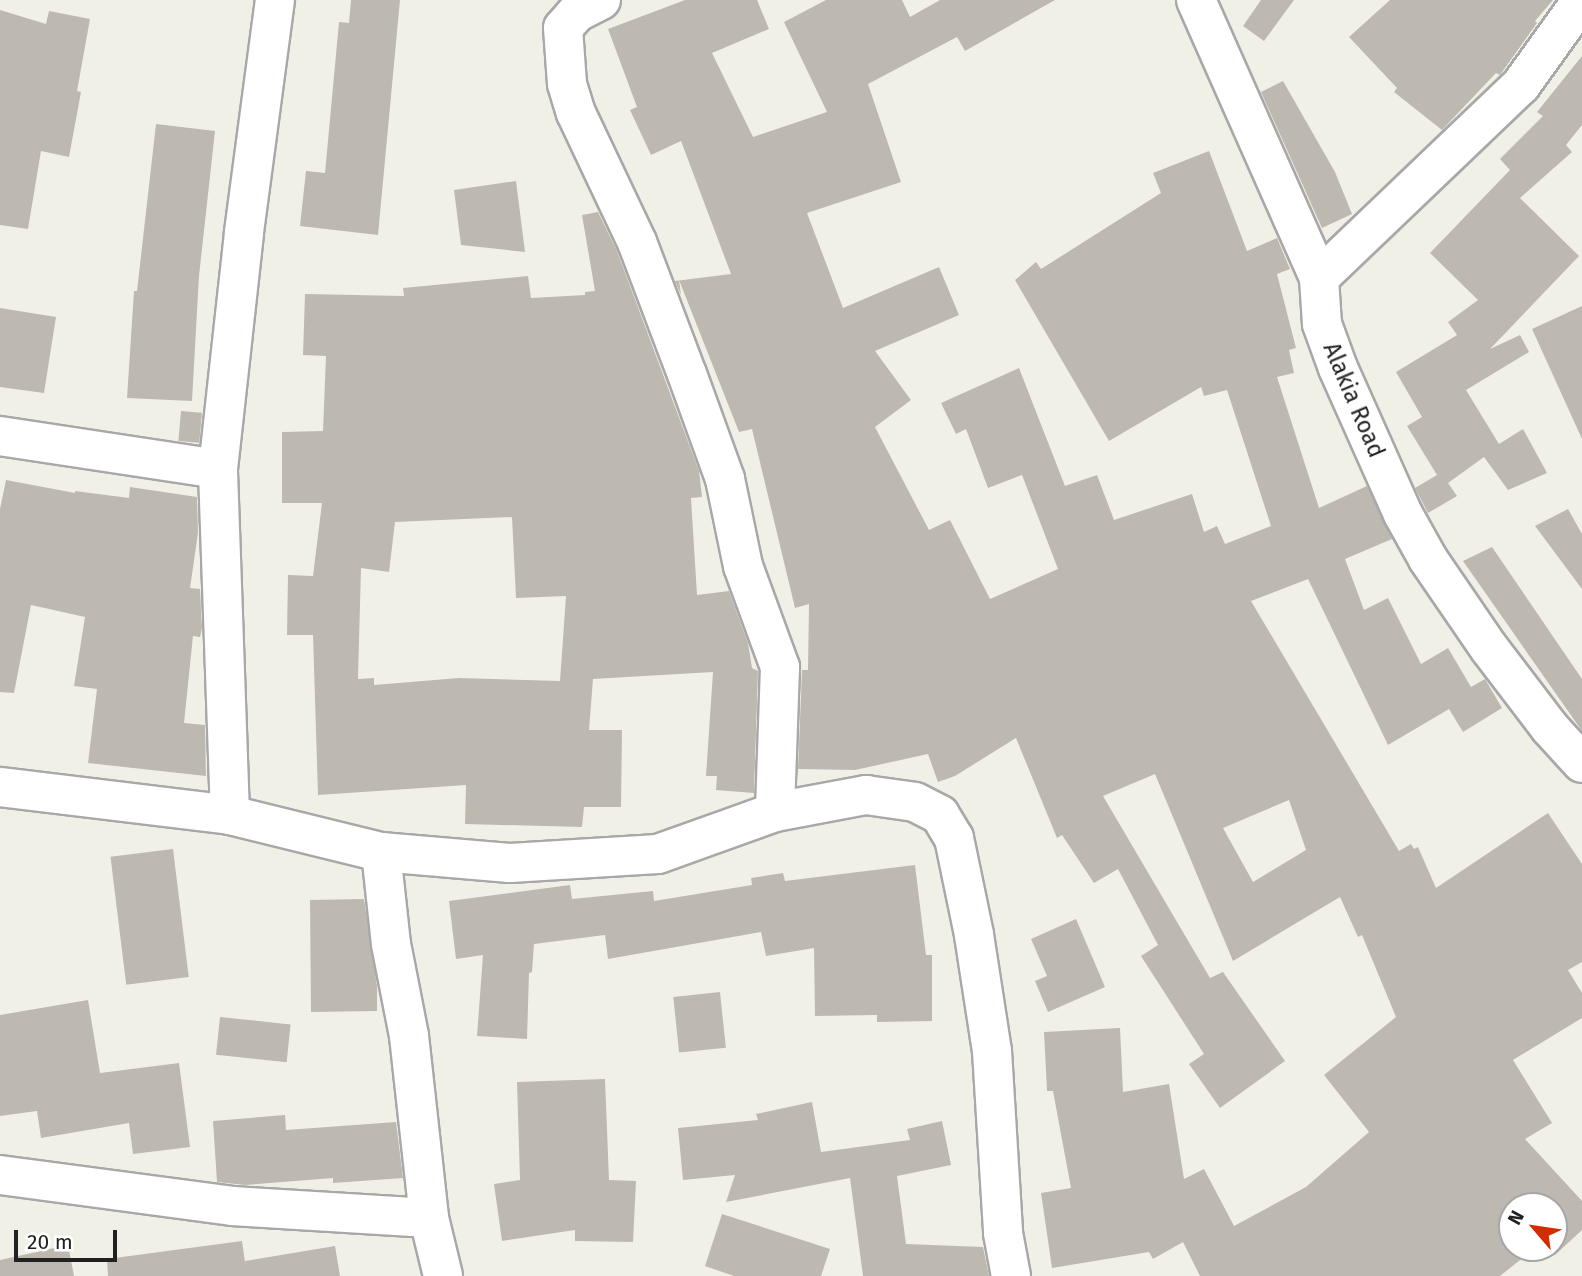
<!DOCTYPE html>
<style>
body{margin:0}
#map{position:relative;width:1582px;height:1276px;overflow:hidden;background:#f1f0e7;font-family:"Fira Sans",sans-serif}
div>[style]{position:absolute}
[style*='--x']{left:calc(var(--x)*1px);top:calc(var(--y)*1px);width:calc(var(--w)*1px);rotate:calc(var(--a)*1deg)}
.building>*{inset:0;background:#beb9b0;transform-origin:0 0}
.roads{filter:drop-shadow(2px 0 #a8a8a8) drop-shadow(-2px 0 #a8a8a8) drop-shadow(0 2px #a8a8a8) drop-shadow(0 -2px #a8a8a8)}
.minor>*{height:38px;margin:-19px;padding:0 19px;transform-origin:19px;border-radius:19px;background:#fff}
span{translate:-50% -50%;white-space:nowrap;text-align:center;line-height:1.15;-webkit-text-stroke:7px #fff;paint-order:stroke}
.street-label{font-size:23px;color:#212121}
.north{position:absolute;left:1498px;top:1192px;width:70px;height:70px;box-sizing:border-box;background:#fff;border:2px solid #a6a6a6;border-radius:50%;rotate:299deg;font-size:19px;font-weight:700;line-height:28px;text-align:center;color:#212121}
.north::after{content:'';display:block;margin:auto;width:24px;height:32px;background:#d22c00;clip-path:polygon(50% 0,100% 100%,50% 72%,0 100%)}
.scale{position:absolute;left:14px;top:1230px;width:103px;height:32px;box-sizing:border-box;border:4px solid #212121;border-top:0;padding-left:9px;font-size:21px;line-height:24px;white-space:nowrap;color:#212121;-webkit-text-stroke:5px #fff;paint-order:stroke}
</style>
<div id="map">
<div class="building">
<div style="clip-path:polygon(351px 0,400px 0,378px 235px,300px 226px,306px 171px,325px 173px,339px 22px,349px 23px)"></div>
<div style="clip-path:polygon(evenodd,685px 0,757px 0,769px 29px,712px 53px,753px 137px,827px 112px,784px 22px,826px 0,902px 0,910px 17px,940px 0,1055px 0,965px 51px,957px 37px,868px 84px,901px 182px,807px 213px,843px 308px,939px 267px,959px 315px,875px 351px,911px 400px,875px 427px,929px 530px,950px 520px,990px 599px,1058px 569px,1022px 475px,988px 488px,966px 429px,956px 434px,941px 403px,1019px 368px,1065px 486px,1097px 475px,1114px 520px,1192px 494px,1204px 532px,1217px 526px,1225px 544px,1271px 526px,1227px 390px,1204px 396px,1201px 387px,1109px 441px,1015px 280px,1036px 262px,1041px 269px,1161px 193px,1153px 173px,1209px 151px,1247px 251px,1277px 238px,1290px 269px,1277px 274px,1296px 348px,1289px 350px,1294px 373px,1277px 377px,1319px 508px,1367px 486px,1392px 539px,1345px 559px,1364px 610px,1388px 598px,1421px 664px,1448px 648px,1471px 687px,1485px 679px,1502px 708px,1463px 732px,1449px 709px,1388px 745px,1308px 579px,1251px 601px,1399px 851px,1411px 844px,1414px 849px,1418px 847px,1436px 888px,1548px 813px,1582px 864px,1582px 962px,1568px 970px,1582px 993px,1582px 1018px,1513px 1060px,1552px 1123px,1525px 1139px,1582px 1201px,1582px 1230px,1555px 1255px,1549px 1248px,1554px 1248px,1554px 1206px,1512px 1206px,1512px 1248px,1535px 1248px,1500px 1276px,1200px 1276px,1183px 1242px,1153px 1259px,1149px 1252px,1052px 1268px,1041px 1193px,1071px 1188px,1053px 1091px,1047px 1091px,1044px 1032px,1120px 1028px,1123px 1092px,1169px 1084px,1184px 1179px,1204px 1169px,1234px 1226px,1306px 1187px,1369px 1132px,1324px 1075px,1396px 1017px,1362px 935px,1358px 937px,1340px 897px,1233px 961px,1155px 774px,1103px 796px,1210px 978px,1223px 972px,1285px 1061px,1220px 1108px,1189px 1064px,1204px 1054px,1141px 956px,1158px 945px,1118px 869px,1094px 883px,1062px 835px,1057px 838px,1016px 738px,955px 776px,938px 782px,928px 754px,855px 770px,798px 769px,802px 670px,808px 670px,809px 604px,795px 608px,752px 429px,739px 432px,679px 280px,681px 295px,675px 281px,731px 274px,681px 141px,651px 155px,630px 110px,637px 107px,608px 29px,685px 0,1289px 800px,1306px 850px,1253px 882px,1223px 828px,1289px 800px)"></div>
<div style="clip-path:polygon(1261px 0,1294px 0,1264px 41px,1243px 26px)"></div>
<div style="clip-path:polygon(1390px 0,1553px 0,1535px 21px,1537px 23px,1500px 75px,1496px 73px,1442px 130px,1394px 92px,1397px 88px,1349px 37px)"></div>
<div style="clip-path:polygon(0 10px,46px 24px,49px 11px,90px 19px,77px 91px,81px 92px,69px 157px,41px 151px,28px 229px,0 225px)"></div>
<div style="clip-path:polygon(1582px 56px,1582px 125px,1566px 145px,1572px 152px,1520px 198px,1579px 256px,1490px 349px,1520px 335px,1529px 352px,1466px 390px,1499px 444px,1523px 429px,1547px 473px,1508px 490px,1484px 457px,1448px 483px,1457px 496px,1428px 513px,1415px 488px,1437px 475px,1407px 426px,1422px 417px,1396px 372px,1457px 335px,1448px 322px,1478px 300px,1430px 253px,1510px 170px,1500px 159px,1543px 116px,1537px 112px)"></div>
<div style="clip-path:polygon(1283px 81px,1335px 172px,1352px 214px,1322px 228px,1261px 92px)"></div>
<div style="clip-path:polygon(156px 124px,215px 131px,199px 276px,192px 401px,127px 398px,134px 291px,137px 291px)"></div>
<div style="clip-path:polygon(516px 181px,525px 252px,461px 245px,454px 190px)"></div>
<div style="clip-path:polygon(evenodd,598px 212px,617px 251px,699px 471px,702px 497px,691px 498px,697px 595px,729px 591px,748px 643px,752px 668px,758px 671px,754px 793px,716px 790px,717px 776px,706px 776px,713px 672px,593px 679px,589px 730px,622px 730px,621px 807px,584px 807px,582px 827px,465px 824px,466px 785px,318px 795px,313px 635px,287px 635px,288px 575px,313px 576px,322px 503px,282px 503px,282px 432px,323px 431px,326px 356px,303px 355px,305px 294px,404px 296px,403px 288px,528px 276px,531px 298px,585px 295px,585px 292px,595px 291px,582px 215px,598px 212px,512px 517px,516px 598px,566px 596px,560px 681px,459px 678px,374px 685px,374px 678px,358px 679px,361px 568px,389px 572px,395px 522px,512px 517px)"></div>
<div style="clip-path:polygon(1582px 306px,1582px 439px,1532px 329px)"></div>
<div style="clip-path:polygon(0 308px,56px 317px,44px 393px,0 387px)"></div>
<div style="left:181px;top:411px;width:21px;height:30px;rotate:5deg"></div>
<div style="clip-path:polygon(6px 480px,75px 493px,75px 491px,129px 498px,130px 487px,197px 497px,198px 533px,190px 588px,200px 589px,202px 628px,200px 637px,193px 636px,184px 723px,205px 725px,206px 776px,88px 763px,97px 689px,74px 686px,85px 617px,31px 605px,14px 693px,0 692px,0 509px)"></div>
<div style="clip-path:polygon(1568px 509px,1582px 534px,1582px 589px,1535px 526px)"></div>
<div style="clip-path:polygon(1492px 547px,1582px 679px,1582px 731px,1463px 561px)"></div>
<div style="left:173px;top:849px;width:129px;height:63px;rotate:83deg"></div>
<div style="clip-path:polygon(915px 865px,926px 955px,932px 955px,932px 1021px,877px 1022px,877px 1015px,815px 1016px,814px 948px,766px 956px,761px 932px,608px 959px,605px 935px,534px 944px,532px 972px,529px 973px,527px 1039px,477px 1036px,483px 955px,456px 959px,449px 901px,570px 885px,572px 899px,653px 891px,654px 901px,752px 885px,751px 878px,783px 873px,785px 881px)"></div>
<div style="clip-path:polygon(364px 899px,377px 986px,377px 1011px,311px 1012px,310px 900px)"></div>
<div style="clip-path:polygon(1076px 919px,1105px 987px,1048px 1012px,1035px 981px,1047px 976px,1031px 939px)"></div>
<div style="left:720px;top:992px;width:56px;height:47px;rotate:84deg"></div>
<div style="clip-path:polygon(88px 1000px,100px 1073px,179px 1063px,190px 1147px,133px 1154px,129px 1123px,41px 1138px,37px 1111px,0 1116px,0 1015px)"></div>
<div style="left:220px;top:1017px;width:71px;height:38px;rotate:6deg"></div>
<div style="clip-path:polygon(605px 1079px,609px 1180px,636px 1181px,633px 1242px,575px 1241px,575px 1230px,502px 1241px,494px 1184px,520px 1180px,517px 1082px)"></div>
<div style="clip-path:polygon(812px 1102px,821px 1152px,910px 1140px,907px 1129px,942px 1121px,951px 1165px,897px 1176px,906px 1244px,983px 1247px,989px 1276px,863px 1276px,850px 1178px,726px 1202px,735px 1175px,683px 1180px,678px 1128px,758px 1120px,756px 1114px)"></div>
<div style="clip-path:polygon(285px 1115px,286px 1130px,396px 1122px,403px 1178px,333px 1183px,333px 1178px,245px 1185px,217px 1182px,213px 1121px)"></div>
<div style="clip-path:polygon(722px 1214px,830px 1249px,821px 1276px,734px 1276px,705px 1266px)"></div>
<div style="clip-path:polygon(242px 1241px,246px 1269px,245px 1261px,335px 1246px,340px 1276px,108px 1276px,107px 1259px)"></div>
<div style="clip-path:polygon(68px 1245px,74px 1276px,0 1276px,0 1260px)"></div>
</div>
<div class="roads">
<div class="minor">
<div style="--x:601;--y:0;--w:27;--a:153"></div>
<div style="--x:577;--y:12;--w:21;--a:131"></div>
<div style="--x:563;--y:28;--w:56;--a:85.9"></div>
<div style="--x:567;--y:84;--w:30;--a:73"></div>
<div style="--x:576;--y:113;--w:143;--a:64.7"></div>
<div style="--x:637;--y:242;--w:141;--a:69.3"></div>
<div style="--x:687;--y:374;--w:112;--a:70.1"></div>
<div style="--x:725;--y:479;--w:89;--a:78.3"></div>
<div style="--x:743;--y:566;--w:108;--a:69.9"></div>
<div style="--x:780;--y:667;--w:145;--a:92"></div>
<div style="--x:1196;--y:0;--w:304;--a:66.1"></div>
<div style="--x:1319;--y:278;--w:46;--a:86.3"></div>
<div style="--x:1322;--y:324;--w:47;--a:70"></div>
<div style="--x:1338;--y:368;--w:160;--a:66"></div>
<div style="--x:1403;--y:514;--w:51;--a:60.9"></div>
<div style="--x:1428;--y:559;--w:108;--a:55.6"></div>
<div style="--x:1489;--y:648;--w:101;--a:52.7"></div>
<div style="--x:1550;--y:728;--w:47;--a:47.6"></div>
<div style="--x:1319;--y:278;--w:279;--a:-43.7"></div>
<div style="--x:1521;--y:85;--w:105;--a:-54.3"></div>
<div style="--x:0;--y:436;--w:220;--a:8.6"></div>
<div style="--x:0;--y:787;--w:232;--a:6.9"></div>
<div style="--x:230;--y:815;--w:155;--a:13.8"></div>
<div style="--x:381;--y:852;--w:129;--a:4.9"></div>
<div style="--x:510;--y:863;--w:148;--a:-3.5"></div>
<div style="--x:658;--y:854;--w:124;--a:-19.7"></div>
<div style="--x:775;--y:812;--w:93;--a:-10.6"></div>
<div style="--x:866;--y:795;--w:49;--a:8.1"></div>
<div style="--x:915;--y:802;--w:28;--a:27"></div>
<div style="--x:940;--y:815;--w:27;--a:59"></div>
<div style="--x:954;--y:838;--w:99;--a:78.3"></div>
<div style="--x:974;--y:935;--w:117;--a:81.2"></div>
<div style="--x:992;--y:1051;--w:182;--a:86.5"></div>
<div style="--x:1003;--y:1233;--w:44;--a:79.5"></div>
<div style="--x:230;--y:815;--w:346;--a:-92"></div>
<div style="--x:218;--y:469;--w:238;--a:-83.7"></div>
<div style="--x:244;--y:232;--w:234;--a:-82.4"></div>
<div style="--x:381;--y:852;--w:93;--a:83.8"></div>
<div style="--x:391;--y:944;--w:94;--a:78.9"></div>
<div style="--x:409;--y:1036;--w:183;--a:83.7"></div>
<div style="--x:429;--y:1218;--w:60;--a:76.4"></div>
<div style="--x:0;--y:1175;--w:234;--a:7.6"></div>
<div style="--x:232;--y:1206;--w:197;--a:3.5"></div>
</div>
</div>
<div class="street-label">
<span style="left:1354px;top:400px;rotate:67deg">Alakia Road</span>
</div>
<div class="north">N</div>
<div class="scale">20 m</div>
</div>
